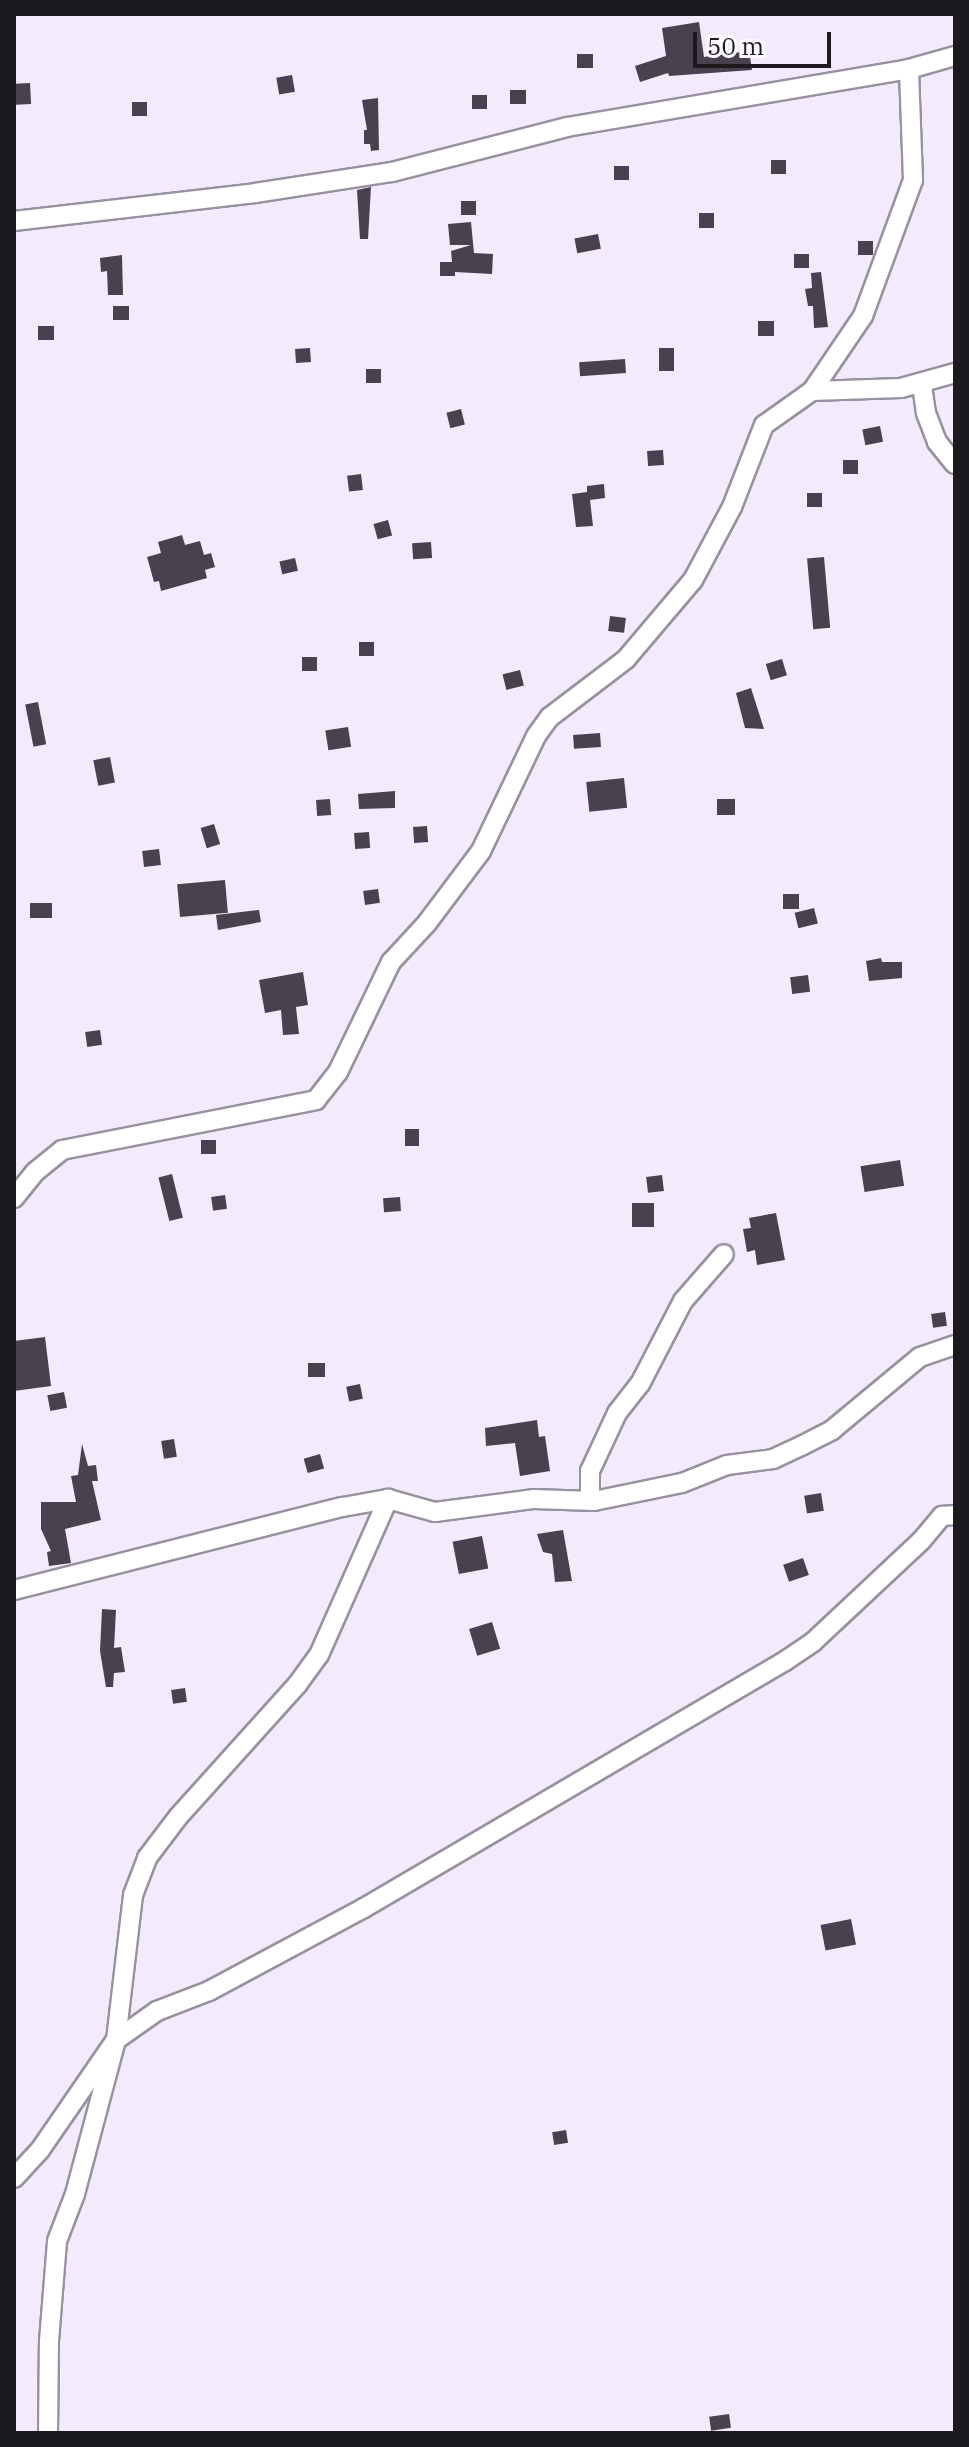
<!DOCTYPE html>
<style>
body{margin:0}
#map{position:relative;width:969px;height:2447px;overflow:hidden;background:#f3ebfb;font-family:"IBM Plex Serif",serif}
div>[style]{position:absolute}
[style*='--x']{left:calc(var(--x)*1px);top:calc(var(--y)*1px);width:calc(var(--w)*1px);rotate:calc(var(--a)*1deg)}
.building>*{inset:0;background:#48424f;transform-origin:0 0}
.roads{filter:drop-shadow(2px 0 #9892a0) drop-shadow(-2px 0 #9892a0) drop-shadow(0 2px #9892a0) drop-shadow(0 -2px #9892a0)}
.minor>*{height:18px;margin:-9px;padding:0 9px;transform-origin:9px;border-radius:9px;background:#fff}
span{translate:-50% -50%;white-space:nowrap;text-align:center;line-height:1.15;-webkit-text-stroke:8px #fdfbff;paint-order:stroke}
.frame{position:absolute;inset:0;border:16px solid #1c1a1f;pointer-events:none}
.scale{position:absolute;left:693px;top:32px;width:138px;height:36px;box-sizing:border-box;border:4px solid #1c1a1f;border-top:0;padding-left:10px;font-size:24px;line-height:28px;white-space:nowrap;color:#1c1a1f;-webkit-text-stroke:6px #fdfbff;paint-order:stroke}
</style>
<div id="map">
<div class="building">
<div style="clip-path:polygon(699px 22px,704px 57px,749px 51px,752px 70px,669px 76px,668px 73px,640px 82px,635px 66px,666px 56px,662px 28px)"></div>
<div style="left:593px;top:54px;width:14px;height:16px;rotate:90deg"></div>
<div style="left:292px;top:75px;width:17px;height:16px;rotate:80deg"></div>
<div style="left:30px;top:83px;width:21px;height:15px;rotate:87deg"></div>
<div style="left:526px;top:90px;width:14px;height:16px;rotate:90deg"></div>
<div style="left:472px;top:95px;width:15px;height:14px"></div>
<div style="clip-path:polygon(378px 98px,379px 150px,371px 151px,370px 144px,364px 144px,364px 130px,367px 130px,362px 100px)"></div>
<div style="left:132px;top:102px;width:15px;height:14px"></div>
<div style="left:771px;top:160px;width:15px;height:14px"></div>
<div style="left:614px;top:166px;width:15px;height:14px"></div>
<div style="clip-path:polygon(371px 187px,368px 239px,360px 239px,357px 190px)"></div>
<div style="left:461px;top:201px;width:15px;height:14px"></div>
<div style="left:699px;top:213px;width:15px;height:15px"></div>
<div style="clip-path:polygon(471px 222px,474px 253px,493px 254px,492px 274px,455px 272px,455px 276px,440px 276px,440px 262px,452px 262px,451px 251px,471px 245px,450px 245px,448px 224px)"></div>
<div style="left:598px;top:234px;width:15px;height:24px;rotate:79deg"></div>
<div style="left:858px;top:241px;width:15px;height:14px"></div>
<div style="left:794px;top:254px;width:15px;height:14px"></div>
<div style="clip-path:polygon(122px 255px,123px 295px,108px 295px,107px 271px,101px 272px,100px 258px)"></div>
<div style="clip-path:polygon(821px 272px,828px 327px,814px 328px,813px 306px,808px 306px,805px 289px,812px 288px,811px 273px)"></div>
<div style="left:113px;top:306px;width:16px;height:14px"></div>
<div style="left:758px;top:321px;width:16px;height:15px"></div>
<div style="left:38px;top:326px;width:16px;height:14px"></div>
<div style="left:310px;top:348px;width:14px;height:15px;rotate:86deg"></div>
<div style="left:659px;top:348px;width:15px;height:23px"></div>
<div style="left:625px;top:359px;width:14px;height:46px;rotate:86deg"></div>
<div style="left:366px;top:369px;width:15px;height:14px"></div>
<div style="left:461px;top:409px;width:16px;height:15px;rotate:76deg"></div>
<div style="left:880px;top:426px;width:16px;height:18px;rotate:79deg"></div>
<div style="left:663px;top:450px;width:15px;height:16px;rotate:86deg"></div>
<div style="left:843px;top:460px;width:15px;height:14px"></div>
<div style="left:361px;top:474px;width:16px;height:14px;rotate:83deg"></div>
<div style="clip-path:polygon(604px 484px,605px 498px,590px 500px,593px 526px,576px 527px,572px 494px,587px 492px,587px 486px)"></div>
<div style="left:807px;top:493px;width:15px;height:14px"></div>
<div style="left:388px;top:520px;width:16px;height:15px;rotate:75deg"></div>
<div style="clip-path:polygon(182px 535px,185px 545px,200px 541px,204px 555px,211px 553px,215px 567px,205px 570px,207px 578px,161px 591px,159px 581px,154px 582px,147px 557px,161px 553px,158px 542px)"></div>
<div style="left:431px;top:542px;width:16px;height:19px;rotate:86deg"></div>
<div style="left:824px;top:557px;width:71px;height:17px;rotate:85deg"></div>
<div style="left:295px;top:558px;width:13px;height:16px;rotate:77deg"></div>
<div style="left:610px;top:616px;width:16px;height:15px;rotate:7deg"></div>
<div style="left:374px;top:642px;width:14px;height:15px;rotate:90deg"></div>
<div style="left:302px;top:657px;width:15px;height:14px"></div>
<div style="left:782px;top:659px;width:17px;height:17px;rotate:73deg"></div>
<div style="left:520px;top:670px;width:16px;height:18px;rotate:76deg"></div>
<div style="clip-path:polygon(751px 688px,764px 729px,745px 728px,736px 693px)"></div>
<div style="left:38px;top:702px;width:43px;height:13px;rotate:79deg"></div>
<div style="left:348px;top:727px;width:20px;height:23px;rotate:81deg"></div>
<div style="left:600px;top:733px;width:14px;height:27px;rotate:86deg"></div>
<div style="left:110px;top:757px;width:26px;height:17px;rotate:79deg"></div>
<div style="left:624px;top:778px;width:30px;height:38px;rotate:84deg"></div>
<div style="clip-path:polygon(395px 791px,395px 808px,359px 809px,358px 794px)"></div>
<div style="left:330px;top:799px;width:16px;height:14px;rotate:86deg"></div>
<div style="left:717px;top:799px;width:18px;height:16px"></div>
<div style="left:214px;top:824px;width:21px;height:14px;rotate:73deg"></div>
<div style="left:427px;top:826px;width:16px;height:14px;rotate:86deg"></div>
<div style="left:369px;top:832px;width:16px;height:15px;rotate:86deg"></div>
<div style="left:159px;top:849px;width:16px;height:17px;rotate:83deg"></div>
<div style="left:225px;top:880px;width:33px;height:48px;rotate:85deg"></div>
<div style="left:378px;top:889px;width:14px;height:15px;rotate:82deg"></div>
<div style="left:799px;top:894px;width:15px;height:16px;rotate:90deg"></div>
<div style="left:52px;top:903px;width:15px;height:22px;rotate:90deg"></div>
<div style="left:814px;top:908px;width:16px;height:20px;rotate:76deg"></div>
<div style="clip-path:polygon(259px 910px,261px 922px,218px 930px,216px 915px)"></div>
<div style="clip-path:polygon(881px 958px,882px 962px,902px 962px,902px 978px,869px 981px,866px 961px)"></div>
<div style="clip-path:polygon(303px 972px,308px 1005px,296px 1007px,299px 1034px,283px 1035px,281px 1010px,265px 1013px,259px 980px)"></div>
<div style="left:808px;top:975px;width:17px;height:18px;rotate:83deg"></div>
<div style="left:100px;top:1030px;width:15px;height:15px;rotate:82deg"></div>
<div style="left:405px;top:1129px;width:14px;height:17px"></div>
<div style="left:201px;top:1140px;width:15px;height:14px"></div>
<div style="left:900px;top:1160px;width:26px;height:40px;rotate:81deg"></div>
<div style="left:172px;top:1174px;width:45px;height:14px;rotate:76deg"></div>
<div style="left:662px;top:1175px;width:16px;height:16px;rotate:83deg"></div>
<div style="left:225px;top:1195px;width:14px;height:14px;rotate:82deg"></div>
<div style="left:400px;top:1197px;width:14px;height:17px;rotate:86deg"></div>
<div style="left:632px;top:1203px;width:22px;height:24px"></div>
<div style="clip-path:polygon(776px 1213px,785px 1260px,757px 1265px,755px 1250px,747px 1252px,743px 1229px,751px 1228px,749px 1218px)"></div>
<div style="left:945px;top:1312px;width:14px;height:14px;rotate:82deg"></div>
<div style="clip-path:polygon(45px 1337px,51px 1386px,14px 1391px,14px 1341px)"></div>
<div style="left:308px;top:1363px;width:17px;height:14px"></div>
<div style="left:360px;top:1384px;width:15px;height:14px;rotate:79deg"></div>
<div style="left:64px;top:1392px;width:16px;height:17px;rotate:79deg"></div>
<div style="clip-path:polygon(537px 1420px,539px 1437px,545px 1436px,550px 1471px,520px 1476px,515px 1443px,486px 1446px,485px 1428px)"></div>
<div style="left:174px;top:1439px;width:18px;height:13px;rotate:81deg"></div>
<div style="clip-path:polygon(82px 1444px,88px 1466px,96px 1465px,98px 1481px,92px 1481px,101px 1520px,65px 1529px,71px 1563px,49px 1566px,47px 1552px,51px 1551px,41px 1529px,41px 1502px,76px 1502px,71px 1476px,78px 1475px)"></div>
<div style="left:320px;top:1454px;width:15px;height:17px;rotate:74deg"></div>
<div style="left:821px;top:1493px;width:18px;height:17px;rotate:81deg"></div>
<div style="clip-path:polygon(563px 1530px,572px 1581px,555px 1582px,552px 1554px,543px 1552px,537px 1534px)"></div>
<div style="left:482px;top:1536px;width:33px;height:30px;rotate:79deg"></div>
<div style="left:803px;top:1558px;width:18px;height:21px;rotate:71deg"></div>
<div style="clip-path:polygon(102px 1609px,116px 1610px,114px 1648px,121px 1647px,125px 1672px,114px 1673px,113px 1687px,106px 1687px,100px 1651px)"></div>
<div style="left:492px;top:1622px;width:28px;height:24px;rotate:73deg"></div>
<div style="left:185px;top:1688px;width:14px;height:14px;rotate:82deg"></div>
<div style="left:851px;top:1919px;width:26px;height:31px;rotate:79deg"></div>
<div style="left:566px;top:2130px;width:13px;height:14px;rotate:81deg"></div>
<div style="left:729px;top:2414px;width:14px;height:20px;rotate:82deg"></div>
</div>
<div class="roads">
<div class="minor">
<div style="--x:14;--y:221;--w:243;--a:-6.6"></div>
<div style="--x:255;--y:193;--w:139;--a:-8.7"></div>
<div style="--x:392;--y:172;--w:181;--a:-14.4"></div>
<div style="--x:567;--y:127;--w:347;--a:-9.6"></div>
<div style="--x:909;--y:69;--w:48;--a:-15.8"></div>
<div style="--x:922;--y:385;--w:28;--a:82"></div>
<div style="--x:926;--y:413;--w:31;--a:69"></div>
<div style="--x:937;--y:442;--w:28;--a:51"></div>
<div style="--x:812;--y:391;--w:89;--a:-1.9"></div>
<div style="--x:901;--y:388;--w:56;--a:-15.5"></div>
<div style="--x:14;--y:1198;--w:33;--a:-51"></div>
<div style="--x:35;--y:1172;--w:35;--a:-39"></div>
<div style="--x:62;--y:1150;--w:259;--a:-11.1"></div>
<div style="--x:316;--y:1100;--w:36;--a:-52"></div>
<div style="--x:338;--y:1072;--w:122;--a:-64.3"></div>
<div style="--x:391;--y:962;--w:53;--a:-47.3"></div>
<div style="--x:427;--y:923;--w:90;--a:-53.1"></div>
<div style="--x:481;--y:851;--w:127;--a:-64.4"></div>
<div style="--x:536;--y:736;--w:24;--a:-54"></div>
<div style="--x:550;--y:717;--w:96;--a:-37.3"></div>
<div style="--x:626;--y:659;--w:104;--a:-49.7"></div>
<div style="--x:693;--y:580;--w:83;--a:-61.9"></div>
<div style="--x:732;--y:507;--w:88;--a:-68.7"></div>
<div style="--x:764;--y:425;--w:59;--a:-35.3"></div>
<div style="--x:812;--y:391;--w:91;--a:-55.8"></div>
<div style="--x:863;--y:316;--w:145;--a:-69.8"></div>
<div style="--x:913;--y:180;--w:111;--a:-92.1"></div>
<div style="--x:590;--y:1500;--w:29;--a:-90"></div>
<div style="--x:590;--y:1471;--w:64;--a:-65"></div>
<div style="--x:617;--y:1413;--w:37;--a:-52"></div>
<div style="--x:640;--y:1384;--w:93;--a:-62.6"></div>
<div style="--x:683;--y:1301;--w:62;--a:-48.9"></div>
<div style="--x:14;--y:1590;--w:339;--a:-14.2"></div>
<div style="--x:343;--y:1507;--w:46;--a:-10.1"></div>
<div style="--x:388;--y:1499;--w:49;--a:15.5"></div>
<div style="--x:435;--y:1512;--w:100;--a:-7.5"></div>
<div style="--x:534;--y:1499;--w:60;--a:1.9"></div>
<div style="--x:594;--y:1501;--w:90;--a:-11.6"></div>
<div style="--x:682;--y:1483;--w:48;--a:-21.8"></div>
<div style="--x:727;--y:1465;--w:46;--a:-7.4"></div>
<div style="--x:773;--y:1459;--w:31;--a:-25"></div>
<div style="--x:801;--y:1446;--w:35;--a:-27"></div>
<div style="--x:832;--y:1430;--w:114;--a:-39.7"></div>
<div style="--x:920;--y:1357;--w:37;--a:-19"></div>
<div style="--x:14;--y:2178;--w:38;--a:-47"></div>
<div style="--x:40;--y:2150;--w:134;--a:-55.4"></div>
<div style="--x:116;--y:2040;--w:50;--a:-35.3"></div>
<div style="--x:157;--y:2011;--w:56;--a:-21"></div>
<div style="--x:209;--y:1991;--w:176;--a:-28.2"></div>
<div style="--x:364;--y:1908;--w:488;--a:-30.4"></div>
<div style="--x:785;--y:1661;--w:34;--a:-34"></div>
<div style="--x:813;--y:1642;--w:148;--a:-43.1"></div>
<div style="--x:921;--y:1541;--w:33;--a:-50"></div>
<div style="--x:942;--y:1516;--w:13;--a:-4"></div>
<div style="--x:48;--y:2433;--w:92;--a:-89.4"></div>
<div style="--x:49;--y:2341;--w:100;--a:-85.4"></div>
<div style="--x:57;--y:2241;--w:50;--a:-69"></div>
<div style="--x:75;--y:2194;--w:159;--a:-75.1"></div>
<div style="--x:116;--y:2040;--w:146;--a:-83.3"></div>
<div style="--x:133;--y:1895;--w:40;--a:-69"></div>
<div style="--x:147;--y:1858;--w:51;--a:-52.9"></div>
<div style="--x:178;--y:1817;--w:178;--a:-48"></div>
<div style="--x:297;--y:1685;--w:37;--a:-54"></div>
<div style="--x:319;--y:1655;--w:171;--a:-66.1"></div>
</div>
</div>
<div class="frame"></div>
<div class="scale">50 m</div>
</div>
